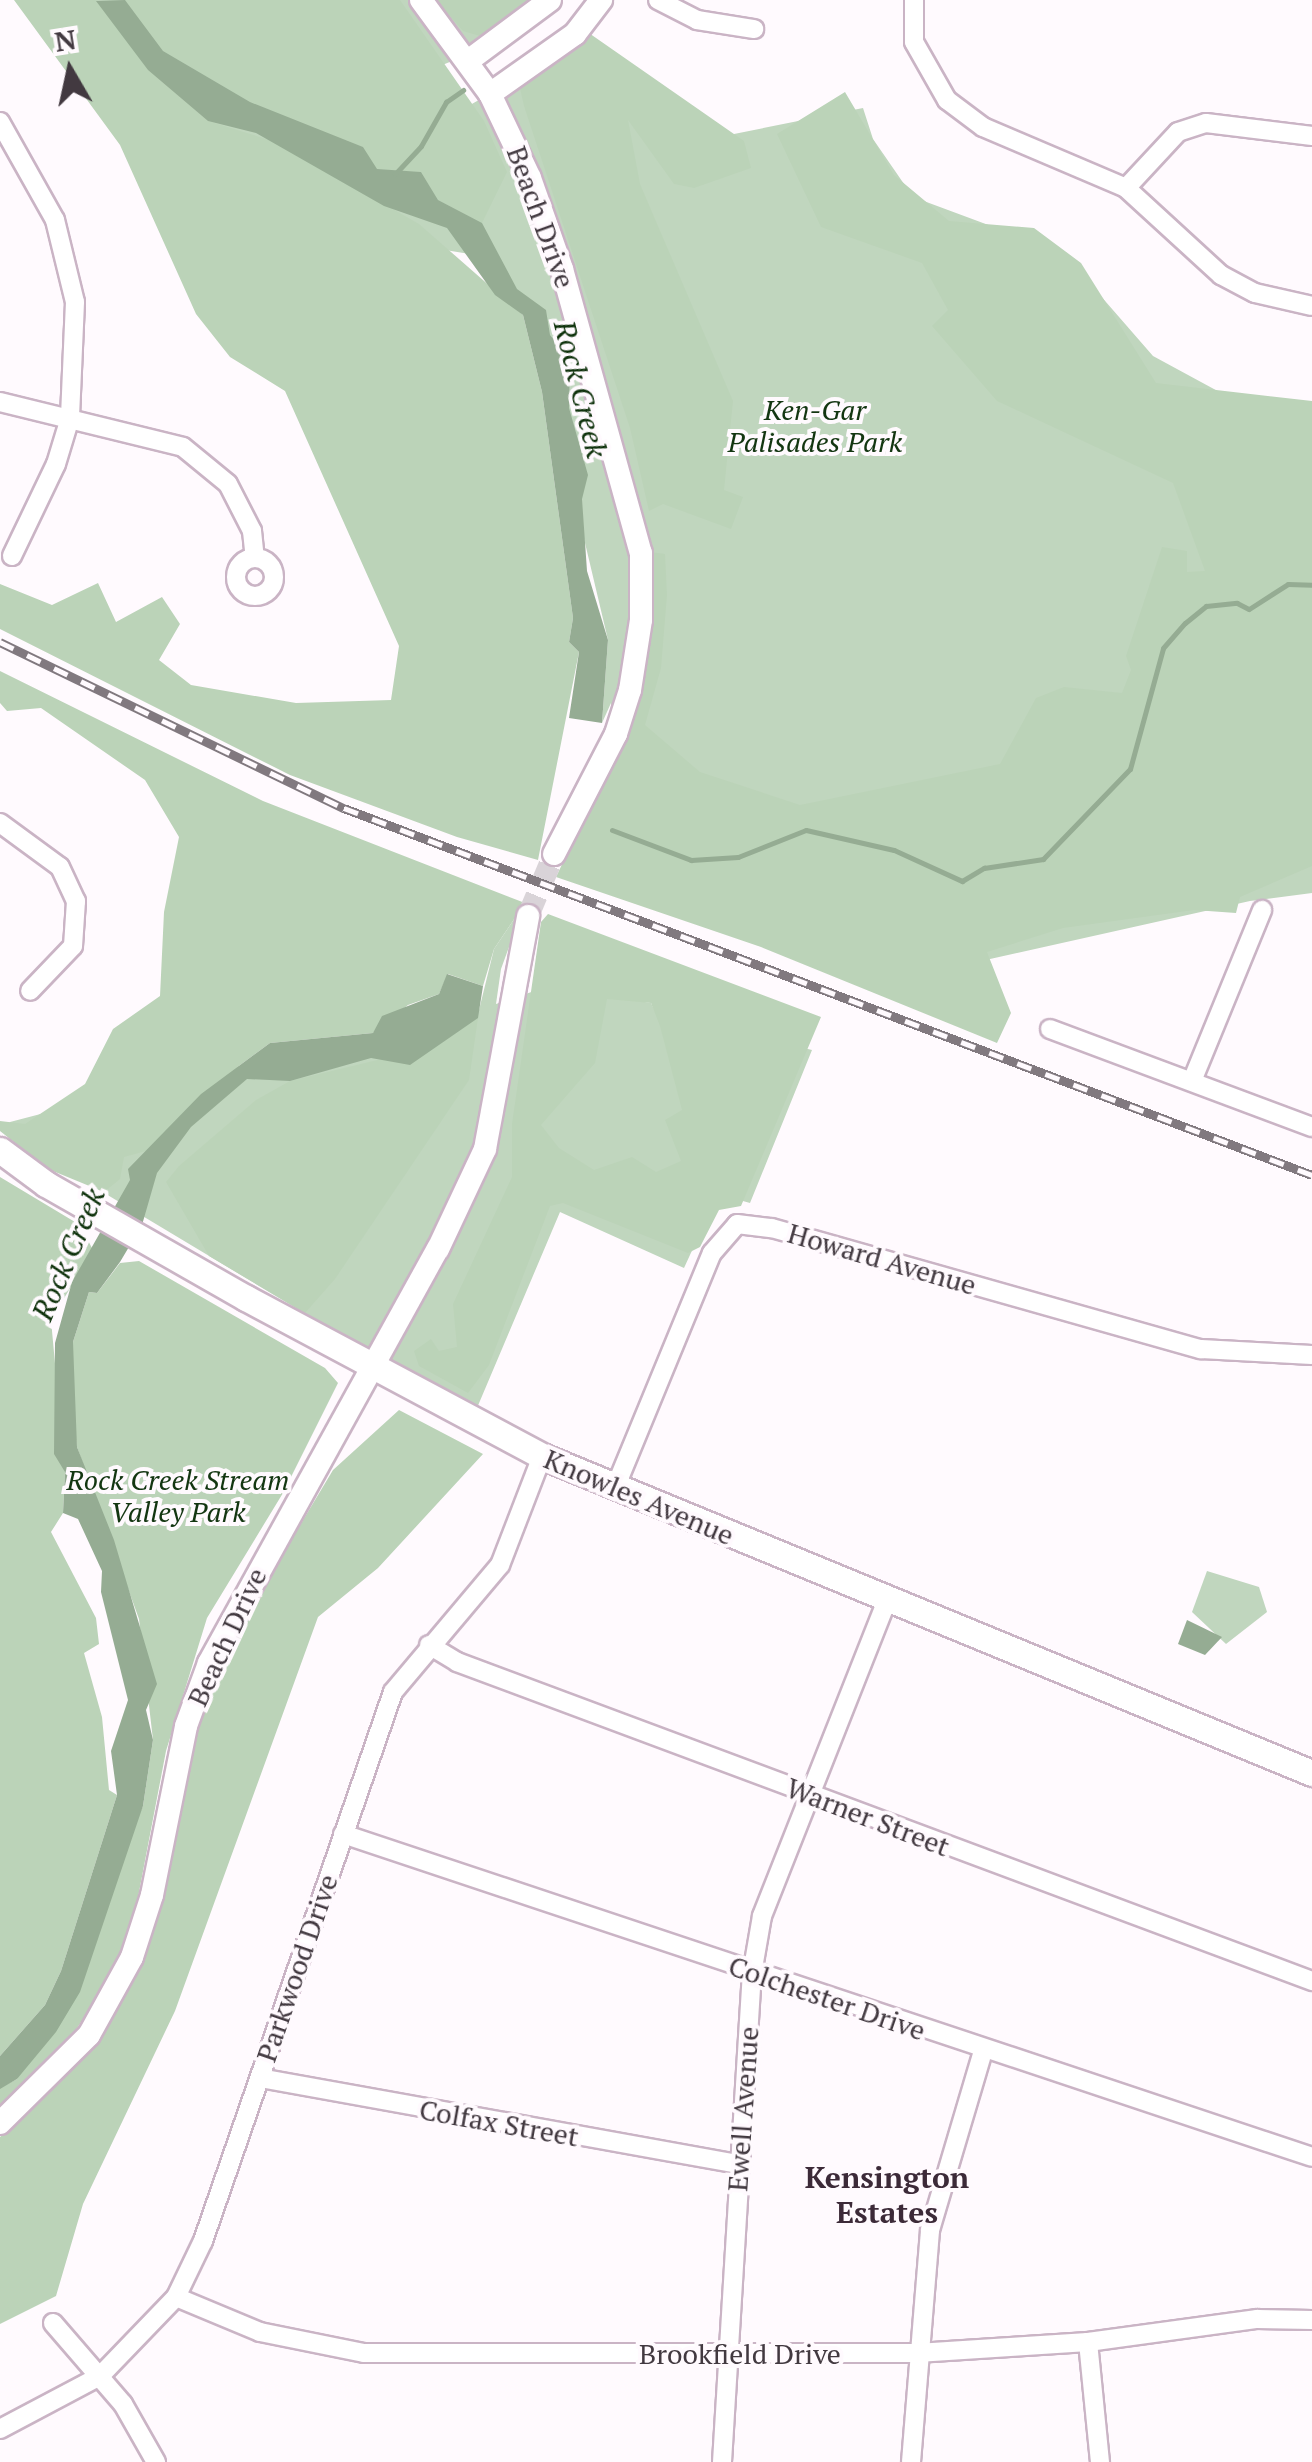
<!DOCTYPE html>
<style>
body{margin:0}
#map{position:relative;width:1312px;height:2462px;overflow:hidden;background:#fffafe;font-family:"PT Serif",serif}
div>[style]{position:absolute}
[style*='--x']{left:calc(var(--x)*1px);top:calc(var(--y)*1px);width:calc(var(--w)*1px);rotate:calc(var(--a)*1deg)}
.green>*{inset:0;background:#c0d6be}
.forest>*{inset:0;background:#bbd3b8}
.water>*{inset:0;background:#95ac93}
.stream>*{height:5px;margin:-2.5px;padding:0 2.5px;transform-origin:2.5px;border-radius:2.5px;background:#95ac93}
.tertiary-tunnel>*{height:22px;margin-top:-11px;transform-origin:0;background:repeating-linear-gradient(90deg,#d9d3d8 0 22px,transparent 0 33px)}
.roads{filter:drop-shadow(2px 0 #cab4c5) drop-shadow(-2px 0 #cab4c5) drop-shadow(0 2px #cab4c5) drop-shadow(0 -2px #cab4c5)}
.minor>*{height:18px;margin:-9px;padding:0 9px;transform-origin:9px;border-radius:9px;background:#fff}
.minor>.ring{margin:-9px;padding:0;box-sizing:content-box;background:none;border:18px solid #fff;border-radius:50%}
.tertiary>*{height:22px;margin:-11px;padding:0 11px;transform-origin:11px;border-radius:11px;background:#fff}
.secondary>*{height:25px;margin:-12.5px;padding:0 12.5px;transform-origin:12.5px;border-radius:12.5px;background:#fff}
.rail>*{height:9px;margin-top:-4.5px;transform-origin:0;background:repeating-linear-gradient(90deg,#fffafe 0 15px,#81797f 0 30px);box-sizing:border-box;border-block:2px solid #81797f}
span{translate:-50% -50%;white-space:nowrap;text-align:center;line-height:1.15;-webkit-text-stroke:8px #fffafe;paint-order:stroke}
.street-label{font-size:28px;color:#423940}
.park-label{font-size:28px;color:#133611;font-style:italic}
.water-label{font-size:30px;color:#0f320c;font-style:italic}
.neighbourhood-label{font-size:30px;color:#3c2a38;font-weight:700}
.north{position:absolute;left:20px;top:20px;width:100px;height:100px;-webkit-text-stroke:8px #fffafe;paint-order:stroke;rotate:351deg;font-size:28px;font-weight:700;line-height:40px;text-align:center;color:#423940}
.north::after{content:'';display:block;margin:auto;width:35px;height:45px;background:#423940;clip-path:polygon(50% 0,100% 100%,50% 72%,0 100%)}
</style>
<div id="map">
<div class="green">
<div style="clip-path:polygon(17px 0,543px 0,457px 59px,379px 91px,456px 113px,519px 77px,704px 140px,863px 108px,873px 139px,913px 197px,1026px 239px,1079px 271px,1153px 356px,1273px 421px,1312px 428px,1312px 893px,1250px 901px,923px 974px,657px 786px,600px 763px,612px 715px,611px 703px,602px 723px,608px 640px,532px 319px,500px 259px,439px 249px,419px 642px,225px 251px)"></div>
<div style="clip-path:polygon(525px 903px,501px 969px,496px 1004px,549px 986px,651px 1003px,655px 1011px,812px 1050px,750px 1203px,718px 1194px,684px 1268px,560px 1212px,474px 1415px,1px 1131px,10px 1122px,94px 1100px,479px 1010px,494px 949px)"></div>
<div style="clip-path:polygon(1207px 1571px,1259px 1587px,1267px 1612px,1226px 1644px,1192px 1612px)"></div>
</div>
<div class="forest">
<div style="clip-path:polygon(14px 0,97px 0,148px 70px,208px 121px,276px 142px,419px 224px,523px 315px,542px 392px,573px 618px,569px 642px,579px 652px,538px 860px,457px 837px,290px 775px,0 629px,0 584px,52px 605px,98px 583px,116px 622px,162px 597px,180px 624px,159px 660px,191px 685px,296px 703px,391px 700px,399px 646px,285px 391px,230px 357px,196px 314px,120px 145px)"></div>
<div style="clip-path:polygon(125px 0,400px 0,484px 121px,507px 172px,482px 223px,438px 200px,421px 172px,376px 169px,363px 147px,250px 102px,163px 51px)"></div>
<div style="clip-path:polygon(436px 0,536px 0,487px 38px,463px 31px)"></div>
<div style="clip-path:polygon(586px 31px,744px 141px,751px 168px,694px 188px,674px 184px,628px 120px,640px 184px,733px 401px,724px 490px,743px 497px,731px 529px,663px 504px,649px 511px,630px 428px,524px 106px,519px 84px)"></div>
<div style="clip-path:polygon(845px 92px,894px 175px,949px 221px,1034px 228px,1081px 263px,1156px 383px,1312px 401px,1312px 866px,1240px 897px,1236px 913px,1194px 910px,1063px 928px,987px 952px,1011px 1013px,997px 1043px,761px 947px,556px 877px,632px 718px,650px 552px,665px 554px,667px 595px,661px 668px,645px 725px,700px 772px,800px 805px,1000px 764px,1036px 698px,1064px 687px,1122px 693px,1131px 670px,1126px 656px,1162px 547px,1187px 551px,1187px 572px,1205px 571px,1173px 483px,997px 401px,932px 326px,948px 310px,922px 263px,821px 227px,777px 134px)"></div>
<div style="clip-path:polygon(0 671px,263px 801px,525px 903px,494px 949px,483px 986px,448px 974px,439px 994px,408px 1005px,373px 1033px,270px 1043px,201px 1094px,146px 1151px,124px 1157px,120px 1179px,104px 1192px,48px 1169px,0 1131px,0 1121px,25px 1124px,85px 1084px,113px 1029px,160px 996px,164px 912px,179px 837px,145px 780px,41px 708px,7px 711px,0 703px)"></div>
<div style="clip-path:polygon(evenodd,548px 914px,821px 1017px,741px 1206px,719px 1210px,700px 1247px,688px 1253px,563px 1203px,550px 1206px,489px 1365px,468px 1393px,419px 1366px,414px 1351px,431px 1339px,439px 1351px,457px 1347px,453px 1304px,512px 1177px,512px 1124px,541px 922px,548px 914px,607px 999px,651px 1003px,660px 1026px,682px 1110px,665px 1120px,681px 1161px,656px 1172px,632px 1157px,594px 1170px,559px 1148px,541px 1125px,595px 1063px,607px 999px)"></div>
<div style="clip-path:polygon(478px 1018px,469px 1080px,335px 1279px,305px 1313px,209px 1256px,166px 1182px,179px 1166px,256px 1100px,290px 1081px,390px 1057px)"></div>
<div style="clip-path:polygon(0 1177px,80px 1225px,93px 1250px,51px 1320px,65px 1472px,63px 1513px,51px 1532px,96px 1618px,99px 1644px,84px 1653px,102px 1717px,109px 1790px,117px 1795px,61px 1971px,45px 2005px,0 2056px)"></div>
<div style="clip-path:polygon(139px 1261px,325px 1368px,338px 1383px,283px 1493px,207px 1618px,166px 1751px,131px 1934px,99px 1996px,55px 2060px,0 2110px,0 2088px,17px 2079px,143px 1806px,153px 1740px,139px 1619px,77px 1447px,71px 1401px,73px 1342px,89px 1292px,97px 1293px,120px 1263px)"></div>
<div style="clip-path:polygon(399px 1410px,483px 1454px,378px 1568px,318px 1617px,175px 2011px,83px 2204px,56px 2296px,0 2324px,0 2137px,60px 2082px,109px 2020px,217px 1664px,333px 1470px)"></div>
</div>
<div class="water">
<div style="clip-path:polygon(125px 0,163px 51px,250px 102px,363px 147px,377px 169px,421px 172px,438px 200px,482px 223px,517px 289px,546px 310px,550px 335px,570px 360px,569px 408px,588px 475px,582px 499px,587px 571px,608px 640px,602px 723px,569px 718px,579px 652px,569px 642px,573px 618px,542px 392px,523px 315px,495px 295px,447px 228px,384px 206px,256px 133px,208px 121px,148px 70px,96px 1px)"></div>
<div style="clip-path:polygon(447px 974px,483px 986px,478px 1018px,410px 1065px,371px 1058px,290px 1081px,247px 1079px,191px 1127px,157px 1173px,142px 1225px,120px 1262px,97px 1293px,89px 1292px,73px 1342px,77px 1447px,114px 1540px,157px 1684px,146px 1710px,153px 1740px,143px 1806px,80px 1992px,56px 2032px,17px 2079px,0 2089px,0 2056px,45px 2005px,61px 1971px,117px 1795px,111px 1751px,128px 1700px,101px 1592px,102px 1571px,78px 1519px,63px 1513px,65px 1472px,54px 1454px,55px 1343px,72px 1282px,130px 1180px,128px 1169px,201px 1094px,270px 1043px,373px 1033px,382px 1016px,439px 994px)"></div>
<div style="clip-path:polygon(1187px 1620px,1222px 1637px,1205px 1655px,1178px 1644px)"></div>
</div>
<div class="stream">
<div style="--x:395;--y:174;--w:38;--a:-47"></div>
<div style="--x:421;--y:146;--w:51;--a:-60.4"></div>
<div style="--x:446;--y:102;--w:21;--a:-35"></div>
<div style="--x:612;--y:830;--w:85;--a:20.8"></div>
<div style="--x:691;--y:860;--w:47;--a:-3.7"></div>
<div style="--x:738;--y:857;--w:73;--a:-21.7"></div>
<div style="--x:806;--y:830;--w:90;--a:12.8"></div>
<div style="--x:894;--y:850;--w:75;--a:24.5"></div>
<div style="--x:962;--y:881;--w:26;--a:-31"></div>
<div style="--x:984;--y:868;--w:60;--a:-8.7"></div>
<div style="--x:1043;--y:859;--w:125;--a:-46"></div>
<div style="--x:1130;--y:769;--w:125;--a:-74.7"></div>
<div style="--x:1163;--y:648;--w:33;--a:-49"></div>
<div style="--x:1185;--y:623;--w:27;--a:-39"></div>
<div style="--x:1206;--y:606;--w:31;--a:-6"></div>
<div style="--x:1237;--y:603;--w:13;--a:27"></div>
<div style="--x:1249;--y:609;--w:46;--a:-32.7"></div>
<div style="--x:1288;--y:584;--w:24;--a:2"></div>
</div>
<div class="tertiary-tunnel">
<div style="--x:528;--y:916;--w:67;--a:-67.2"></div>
</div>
<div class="roads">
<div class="minor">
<div style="--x:658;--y:0;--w:44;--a:27.1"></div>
<div style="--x:697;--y:20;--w:58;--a:9"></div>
<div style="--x:914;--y:0;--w:42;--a:90"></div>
<div style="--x:914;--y:42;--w:67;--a:60.4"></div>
<div style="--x:947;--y:100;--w:45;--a:36.9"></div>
<div style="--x:983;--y:127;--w:155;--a:23.1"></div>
<div style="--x:1126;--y:188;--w:129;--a:42.5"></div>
<div style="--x:1221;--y:275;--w:38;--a:28"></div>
<div style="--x:1255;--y:293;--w:58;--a:12.8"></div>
<div style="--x:0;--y:122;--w:112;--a:60.7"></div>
<div style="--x:55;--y:220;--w:84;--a:76.3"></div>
<div style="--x:75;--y:302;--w:116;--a:92.5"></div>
<div style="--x:70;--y:418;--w:48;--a:106.9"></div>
<div style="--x:56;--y:464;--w:102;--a:115.6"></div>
<div style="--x:1126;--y:188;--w:76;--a:-47.1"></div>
<div style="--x:1178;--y:132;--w:29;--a:-18"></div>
<div style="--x:1206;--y:123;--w:107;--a:7"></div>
<div style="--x:0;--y:402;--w:188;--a:13.8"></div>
<div style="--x:183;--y:447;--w:58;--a:39.4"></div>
<div style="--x:228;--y:484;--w:53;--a:62.9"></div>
<div style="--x:252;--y:531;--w:27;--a:84"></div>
<div class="ring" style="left:236px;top:558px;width:20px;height:20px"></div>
<div style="--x:0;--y:823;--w:74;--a:36.3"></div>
<div style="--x:60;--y:867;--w:38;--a:65"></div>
<div style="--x:76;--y:901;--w:45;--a:93.8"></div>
<div style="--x:73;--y:946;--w:62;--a:133.7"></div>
<div style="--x:1050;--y:1029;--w:280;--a:20.5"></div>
<div style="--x:1192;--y:1081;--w:185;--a:-67.7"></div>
<div style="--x:615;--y:1488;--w:254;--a:-67.6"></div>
<div style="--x:712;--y:1253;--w:38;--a:-49"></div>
<div style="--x:737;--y:1224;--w:35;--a:7"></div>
<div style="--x:772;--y:1228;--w:446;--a:15.8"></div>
<div style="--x:1201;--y:1349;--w:111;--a:3.1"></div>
<div style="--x:429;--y:1645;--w:33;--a:31"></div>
<div style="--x:457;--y:1662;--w:913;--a:20.46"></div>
<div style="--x:343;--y:1834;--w:1021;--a:18.43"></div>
<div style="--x:260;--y:2078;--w:487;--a:10.2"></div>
<div style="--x:176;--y:2297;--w:91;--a:22.6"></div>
<div style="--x:260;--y:2332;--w:106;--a:11.4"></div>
<div style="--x:364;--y:2353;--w:553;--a:0"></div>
<div style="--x:917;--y:2353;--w:171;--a:-3.7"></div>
<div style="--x:1088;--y:2342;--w:171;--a:-7.8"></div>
<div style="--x:1257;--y:2319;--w:55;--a:1"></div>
<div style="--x:53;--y:2323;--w:107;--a:49.2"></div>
<div style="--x:123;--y:2404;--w:67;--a:60.4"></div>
<div style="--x:1088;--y:2342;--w:121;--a:84.3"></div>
<div style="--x:0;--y:2429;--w:113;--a:-27.9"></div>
<div style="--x:100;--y:2376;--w:110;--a:-46.1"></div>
<div style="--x:176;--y:2297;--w:62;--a:-64.3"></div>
<div style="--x:203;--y:2241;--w:581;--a:-70.91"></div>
<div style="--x:393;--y:1692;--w:166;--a:-49.9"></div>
<div style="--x:500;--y:1565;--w:117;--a:-68.9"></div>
<div style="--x:722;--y:2462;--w:489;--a:-86.5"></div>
<div style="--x:752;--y:1974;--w:59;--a:-80.2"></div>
<div style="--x:762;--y:1916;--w:339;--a:-68.4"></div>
<div style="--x:911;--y:2462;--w:233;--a:-85.3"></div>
<div style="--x:930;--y:2230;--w:187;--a:-73.5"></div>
</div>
<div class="tertiary">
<div style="--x:421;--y:0;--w:117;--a:53.7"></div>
<div style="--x:490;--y:94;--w:93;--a:64.5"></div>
<div style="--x:530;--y:178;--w:96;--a:70.6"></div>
<div style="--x:562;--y:269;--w:295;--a:74.5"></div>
<div style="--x:641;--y:553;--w:67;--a:90"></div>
<div style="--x:641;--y:620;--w:71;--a:98.9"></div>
<div style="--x:630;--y:690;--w:46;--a:107.7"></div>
<div style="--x:616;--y:734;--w:135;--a:117.3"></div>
<div style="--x:468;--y:61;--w:102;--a:-36.6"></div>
<div style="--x:490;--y:94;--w:104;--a:-35.2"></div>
<div style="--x:575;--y:34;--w:43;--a:-52.6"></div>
<div style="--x:0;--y:2123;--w:125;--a:-44.7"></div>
<div style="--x:89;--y:2035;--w:89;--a:-61.1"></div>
<div style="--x:132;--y:1957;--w:65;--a:-72.1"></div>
<div style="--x:152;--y:1895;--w:172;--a:-78.6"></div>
<div style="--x:186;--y:1726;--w:67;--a:-69.9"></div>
<div style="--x:209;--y:1663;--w:473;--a:-61.1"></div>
<div style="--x:438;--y:1249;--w:110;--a:-64.8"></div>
<div style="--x:485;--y:1149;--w:237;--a:-79.5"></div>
</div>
<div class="secondary">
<div style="--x:0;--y:1150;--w:57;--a:36.5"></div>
<div style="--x:46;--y:1184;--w:230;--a:29.7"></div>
<div style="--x:246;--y:1298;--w:336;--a:28.1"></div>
<div style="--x:542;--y:1456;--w:833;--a:22.38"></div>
</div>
</div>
<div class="rail">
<div style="--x:0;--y:642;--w:382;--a:25.8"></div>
<div style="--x:344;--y:808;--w:1035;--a:20.76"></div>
</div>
<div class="street-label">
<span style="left:541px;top:217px;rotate:70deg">Beach Drive</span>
<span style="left:882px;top:1259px;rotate:16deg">Howard Avenue</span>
<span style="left:639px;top:1497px;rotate:23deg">Knowles Avenue</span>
<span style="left:227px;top:1637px;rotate:-65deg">Beach Drive</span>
<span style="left:868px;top:1817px;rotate:21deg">Warner Street</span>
<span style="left:297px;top:1968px;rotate:-71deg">Parkwood Drive</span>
<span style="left:827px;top:1998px;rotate:19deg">Colchester Drive</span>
<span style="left:743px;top:2109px;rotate:-86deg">Ewell Avenue</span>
<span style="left:499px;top:2123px;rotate:10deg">Colfax Street</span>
<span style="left:740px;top:2354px">Brookfield Drive</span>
</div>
<div class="park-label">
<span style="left:815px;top:426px">Ken-Gar<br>Palisades Park</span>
<span style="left:178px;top:1496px">Rock Creek Stream<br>Valley Park</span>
</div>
<div class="water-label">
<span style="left:581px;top:389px;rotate:76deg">Rock Creek</span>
<span style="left:68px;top:1254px;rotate:-67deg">Rock Creek</span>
</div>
<div class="neighbourhood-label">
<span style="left:887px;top:2194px">Kensington<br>Estates</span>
</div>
<div class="north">N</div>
</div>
